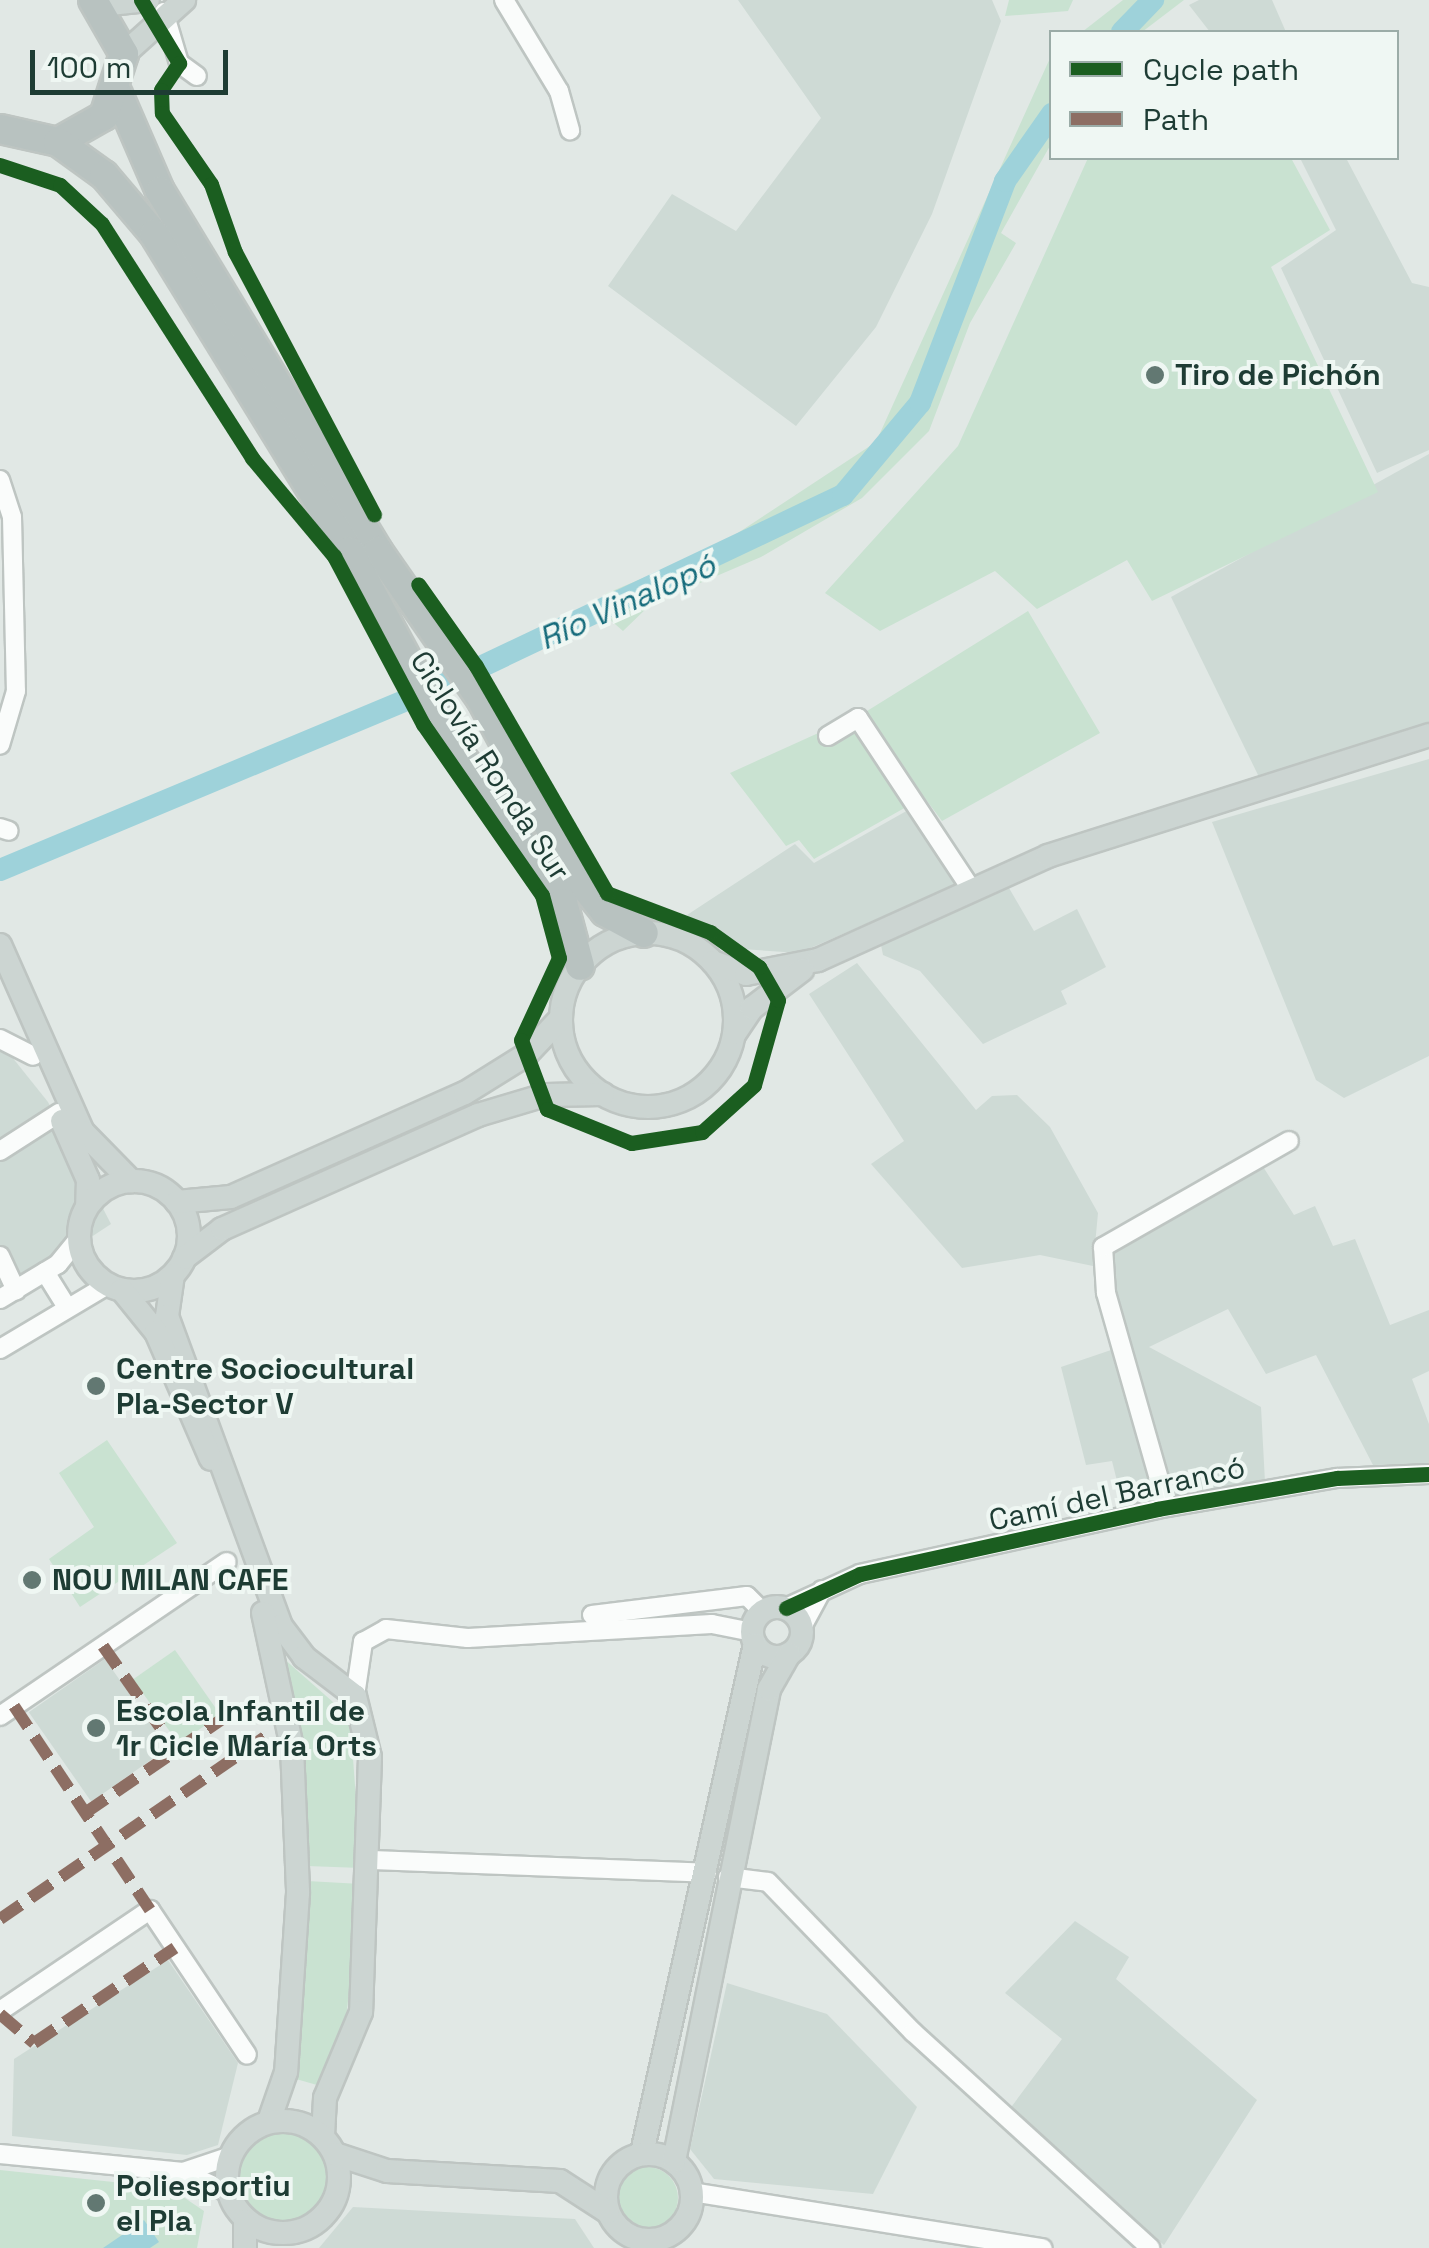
<!DOCTYPE html>
<meta charset="utf-8">
<style>
body{margin:0}
#map{position:relative;width:1429px;height:2248px;overflow:hidden;background:#e1e8e5;font-family:"Space Grotesk",sans-serif}
div>[style]{position:absolute}
[style*='--x']{left:calc(var(--x)*1px);top:calc(var(--y)*1px);width:calc(var(--w)*1px);rotate:calc(var(--a)*1deg)}
.built>*{inset:0;background:#cedad5;transform-origin:0 0}
.green>*{inset:0;background:#c9e2d1;transform-origin:0 0}
.round{border-radius:50%}
.water>*{inset:0;background:#9ed2da}
.river>*{height:22px;margin:-11px;padding:0 11px;transform-origin:11px;border-radius:11px;background:#9ed2da}
.roads{filter:drop-shadow(2px 0 #bec5c2) drop-shadow(-2px 0 #bec5c2) drop-shadow(0 2px #bec5c2) drop-shadow(0 -2px #bec5c2)}
.minor>*{height:18px;margin:-9px;padding:0 9px;transform-origin:9px;border-radius:9px;background:#fafcfb}
.major>*{height:22px;margin:-11px;padding:0 11px;transform-origin:11px;border-radius:11px;background:#ccd5d2}
.major>.ring{margin:-11px;padding:0;box-sizing:content-box;background:none;border:22px solid #ccd5d2;border-radius:50%}
.highway>*{height:28px;margin:-14px;padding:0 14px;transform-origin:14px;border-radius:14px;background:#b8c2c0}
.quiet>*{height:12px;margin-top:-6px;transform-origin:0;background:repeating-linear-gradient(90deg,#8d6e63 0 25px,transparent 0 37px)}
.cycleway>*{height:15px;margin:-7.5px;padding:0 7.5px;transform-origin:7.5px;border-radius:7.5px;background:#1b5e20}
.dots>*{width:28px;height:28px;translate:-50% -50%;box-sizing:border-box;border:5px solid #eff7f3;border-radius:50%}
span{translate:-50% -50%;white-space:nowrap;text-align:center;line-height:1.15;-webkit-text-stroke:8px #eff7f3;paint-order:stroke}
.poi-label{font-size:30px;color:#1e3c34;font-weight:700}
.left{translate:0 -50%;text-align:left}
.street-label{font-size:30px;color:#1e3c34}
.water-label{font-size:32px;color:#156b7b;font-style:italic}
.legend{position:absolute;left:1049px;top:30px;width:350px;height:130px;box-sizing:border-box;background:#eff7f3;border:2px solid #9baca7;margin:0;padding:12px 18px;list-style:none;font-size:30px;color:#1e3c34}
.legend li{display:flex;align-items:center;gap:20px;height:50px}
.legend b{width:50px;border:2px solid #9baca7}
.scale{position:absolute;left:30px;top:50px;width:198px;height:45px;box-sizing:border-box;border:5px solid #1e3c34;border-top:0;padding-left:12px;font-size:30px;line-height:35px;white-space:nowrap;color:#1e3c34;-webkit-text-stroke:8px #eff7f3;paint-order:stroke}
</style>
<div id="map">
<div class="built">
<div style="clip-path:polygon(738px 0,992px 0,1001px 21px,932px 214px,876px 327px,796px 426px,608px 286px,672px 194px,736px 231px,821px 118px)"></div>
<div style="clip-path:polygon(1199px 0,1272px 0,1286px 32px,1210px 32px,1189px 5px)"></div>
<div style="clip-path:polygon(1300px 158px,1346px 158px,1412px 283px,1429px 287px,1429px 450px,1377px 473px,1281px 268px,1336px 230px)"></div>
<div style="clip-path:polygon(1429px 454px,1429px 727px,1259px 777px,1171px 597px)"></div>
<div style="clip-path:polygon(1429px 759px,1429px 1056px,1344px 1098px,1316px 1080px,1212px 822px)"></div>
<div style="clip-path:polygon(910px 809px,960px 883px,799px 953px,727px 948px,687px 915px,795px 844px,814px 863px)"></div>
<div style="clip-path:polygon(1009px 888px,1034px 931px,1077px 909px,1106px 967px,1061px 991px,1067px 1004px,983px 1044px,920px 971px,883px 955px,881px 945px)"></div>
<div style="clip-path:polygon(857px 963px,976px 1110px,992px 1096px,1017px 1095px,1050px 1127px,1098px 1213px,1093px 1266px,1040px 1255px,962px 1268px,871px 1164px,904px 1141px,809px 994px)"></div>
<div style="clip-path:polygon(0 1042px,48px 1102px,111px 1224px,0 1297px)"></div>
<div style="clip-path:polygon(1260px 1162px,1294px 1215px,1315px 1206px,1333px 1246px,1355px 1239px,1390px 1325px,1429px 1310px,1429px 1371px,1412px 1379px,1429px 1424px,1429px 1464px,1373px 1465px,1316px 1355px,1266px 1374px,1228px 1309px,1149px 1347px,1261px 1407px,1265px 1482px,1123px 1505px,1112px 1461px,1086px 1465px,1061px 1367px,1114px 1349px,1109px 1250px)"></div>
<div style="left:105px;top:1659px;width:109px;height:93px;rotate:55deg"></div>
<div style="clip-path:polygon(1075px 1921px,1129px 1957px,1116px 1979px,1257px 2100px,1164px 2245px,1009px 2110px,1062px 2039px,1005px 1993px)"></div>
<div style="clip-path:polygon(168px 1960px,238px 2063px,218px 2145px,187px 2155px,12px 2136px,14px 2059px)"></div>
<div style="clip-path:polygon(727px 1983px,827px 2014px,917px 2107px,873px 2194px,714px 2179px,690px 2149px)"></div>
<div style="clip-path:polygon(353px 2207px,575px 2219px,594px 2248px,319px 2248px)"></div>
</div>
<div class="green">
<div style="clip-path:polygon(1009px 0,1073px 0,1068px 11px,1005px 16px)"></div>
<div style="clip-path:polygon(1123px 0,1184px 0,1142px 32px,1082px 32px)"></div>
<div style="clip-path:polygon(1051px 56px,1051px 144px,1001px 233px,1016px 243px,970px 323px,929px 431px,862px 498px,761px 557px,651px 604px,623px 631px,608px 618px,605px 594px,715px 548px,876px 442px)"></div>
<div style="clip-path:polygon(1088px 158px,1291px 158px,1330px 230px,1271px 267px,1378px 492px,1152px 601px,1127px 560px,1037px 609px,995px 571px,880px 631px,825px 593px,958px 446px)"></div>
<div style="clip-path:polygon(1028px 611px,1100px 733px,942px 821px,924px 797px,814px 859px,799px 840px,786px 846px,730px 773px,867px 711px)"></div>
<div style="clip-path:polygon(107px 1440px,177px 1543px,80px 1607px,49px 1559px,94px 1527px,59px 1473px)"></div>
<div style="left:175px;top:1650px;width:79px;height:51px;rotate:55deg"></div>
<div style="clip-path:polygon(283px 1658px,350px 1717px,361px 1868px,307px 1866px)"></div>
<div style="clip-path:polygon(307px 1881px,361px 1884px,345px 2028px,317px 2085px,296px 2079px)"></div>
<div class="round" style="left:237px;top:2131px;width:90px;height:90px"></div>
<div class="round" style="left:616px;top:2167px;width:62px;height:62px"></div>
<div style="clip-path:polygon(0 2170px,170px 2188px,204px 2211px,197px 2248px,0 2248px)"></div>
</div>
<div class="water">
<div style="clip-path:polygon(144px 2220px,159px 2242px,150px 2248px,103px 2248px)"></div>
</div>
<div class="river">
<div style="--x:1122;--y:32;--w:45;--a:-45.9"></div>
<div style="--x:0;--y:870;--w:489;--a:-22.7"></div>
<div style="--x:451;--y:681;--w:434;--a:-25.4"></div>
<div style="--x:843;--y:495;--w:120;--a:-50.1"></div>
<div style="--x:920;--y:403;--w:238;--a:-69"></div>
<div style="--x:1005;--y:181;--w:82;--a:-55"></div>
</div>
<div class="roads">
<div class="minor">
<div style="--x:504;--y:0;--w:106;--a:58.9"></div>
<div style="--x:559;--y:91;--w:41;--a:74.2"></div>
<div style="--x:164;--y:12;--w:53;--a:73.6"></div>
<div style="--x:179;--y:63;--w:22;--a:36"></div>
<div style="--x:0;--y:480;--w:39;--a:72"></div>
<div style="--x:12;--y:517;--w:174;--a:88.7"></div>
<div style="--x:16;--y:691;--w:56;--a:106.5"></div>
<div style="--x:828;--y:736;--w:35;--a:-31"></div>
<div style="--x:858;--y:718;--w:206;--a:56.5"></div>
<div style="--x:0;--y:828;--w:9;--a:18"></div>
<div style="--x:0;--y:1039;--w:37;--a:27"></div>
<div style="--x:0;--y:1151;--w:70;--a:-32.8"></div>
<div style="--x:0;--y:1256;--w:38;--a:65"></div>
<div style="--x:45;--y:1272;--w:40;--a:58"></div>
<div style="--x:0;--y:1299;--w:68;--a:-31.1"></div>
<div style="--x:58;--y:1264;--w:33;--a:-51"></div>
<div style="--x:0;--y:1349;--w:127;--a:-30.8"></div>
<div style="--x:1167;--y:1507;--w:223;--a:-105.9"></div>
<div style="--x:1106;--y:1293;--w:46;--a:-93.7"></div>
<div style="--x:1103;--y:1247;--w:214;--a:-29.7"></div>
<div style="--x:786;--y:1608;--w:81;--a:-24.7"></div>
<div style="--x:860;--y:1574;--w:304;--a:-12.3"></div>
<div style="--x:1157;--y:1509;--w:183;--a:-9.8"></div>
<div style="--x:1337;--y:1478;--w:92;--a:-2.5"></div>
<div style="--x:592;--y:1615;--w:156;--a:-7"></div>
<div style="--x:747;--y:1596;--w:21;--a:45"></div>
<div style="--x:802;--y:1627;--w:42;--a:-61.6"></div>
<div style="--x:355;--y:1696;--w:55;--a:-81.6"></div>
<div style="--x:363;--y:1642;--w:26;--a:-29"></div>
<div style="--x:386;--y:1629;--w:82;--a:6.3"></div>
<div style="--x:468;--y:1638;--w:244;--a:-3.3"></div>
<div style="--x:712;--y:1624;--w:41;--a:11.3"></div>
<div style="--x:0;--y:1716;--w:274;--a:-34.2"></div>
<div style="--x:372;--y:1860;--w:335;--a:2.2"></div>
<div style="--x:728;--y:1877;--w:40;--a:7.1"></div>
<div style="--x:768;--y:1882;--w:209;--a:46"></div>
<div style="--x:913;--y:2032;--w:321;--a:42.3"></div>
<div style="--x:0;--y:2011;--w:181;--a:-34"></div>
<div style="--x:150;--y:1910;--w:174;--a:56.2"></div>
<div style="--x:0;--y:2154;--w:184;--a:5.6"></div>
<div style="--x:183;--y:2172;--w:51;--a:24.5"></div>
<div style="--x:183;--y:2172;--w:51;--a:-18.4"></div>
<div style="--x:692;--y:2192;--w:355;--a:9.1"></div>
</div>
<div class="major">
<div style="--x:100;--y:5;--w:48;--a:-5.9"></div>
<div style="--x:124;--y:54;--w:81;--a:-42"></div>
<div class="ring" style="left:561px;top:933px;width:152px;height:152px"></div>
<div style="--x:0;--y:945;--w:205;--a:66.1"></div>
<div style="--x:83;--y:1132;--w:69;--a:45.6"></div>
<div style="--x:713;--y:962;--w:35;--a:20"></div>
<div style="--x:746;--y:974;--w:73;--a:-11"></div>
<div style="--x:818;--y:960;--w:252;--a:-24.3"></div>
<div style="--x:1048;--y:856;--w:400;--a:-17.6"></div>
<div style="--x:735;--y:1033;--w:30;--a:-56"></div>
<div style="--x:752;--y:1008;--w:63;--a:-37.2"></div>
<div style="--x:62;--y:1121;--w:64;--a:66.2"></div>
<div style="--x:88;--y:1180;--w:26;--a:92"></div>
<div class="ring" style="left:79px;top:1181px;width:88px;height:88px"></div>
<div style="--x:177;--y:1202;--w:54;--a:-5.3"></div>
<div style="--x:231;--y:1197;--w:256;--a:-24"></div>
<div style="--x:465;--y:1093;--w:72;--a:-31.9"></div>
<div style="--x:526;--y:1055;--w:51;--a:-46.6"></div>
<div style="--x:184;--y:1258;--w:48;--a:-37.3"></div>
<div style="--x:222;--y:1229;--w:280;--a:-24"></div>
<div style="--x:478;--y:1115;--w:70;--a:-16.6"></div>
<div style="--x:545;--y:1095;--w:58;--a:-1"></div>
<div style="--x:173;--y:1275;--w:41;--a:98.3"></div>
<div style="--x:167;--y:1316;--w:330;--a:69.8"></div>
<div style="--x:281;--y:1626;--w:39;--a:53"></div>
<div style="--x:304;--y:1657;--w:64;--a:37.4"></div>
<div style="--x:355;--y:1696;--w:63;--a:76.2"></div>
<div style="--x:370;--y:1757;--w:255;--a:92"></div>
<div style="--x:361;--y:2012;--w:93;--a:112.7"></div>
<div style="--x:325;--y:2098;--w:37;--a:93"></div>
<div style="--x:122;--y:1290;--w:54;--a:51"></div>
<div style="--x:156;--y:1332;--w:138;--a:66.6"></div>
<div class="ring" style="left:752px;top:1607px;width:28px;height:28px"></div>
<div style="--x:263;--y:1613;--w:137;--a:77.8"></div>
<div style="--x:292;--y:1747;--w:146;--a:87.6"></div>
<div style="--x:298;--y:1893;--w:179;--a:93.8"></div>
<div style="--x:286;--y:2072;--w:52;--a:109.1"></div>
<div class="ring" style="left:227px;top:2121px;width:90px;height:90px"></div>
<div style="--x:642;--y:2153;--w:521;--a:-77.48"></div>
<div class="ring" style="left:606px;top:2154px;width:64px;height:64px"></div>
<div style="--x:335;--y:2154;--w:55;--a:18.1"></div>
<div style="--x:387;--y:2171;--w:173;--a:3.3"></div>
<div style="--x:560;--y:2181;--w:57;--a:32.9"></div>
<div style="--x:674;--y:2161;--w:481;--a:-78.6"></div>
<div style="--x:769;--y:1689;--w:40;--a:-60.3"></div>
<div style="--x:245;--y:2221;--w:27;--a:90"></div>
</div>
<div class="highway">
<div style="--x:118;--y:94;--w:106;--a:66.6"></div>
<div style="--x:160;--y:191;--w:421;--a:58.8"></div>
<div style="--x:378;--y:551;--w:180;--a:55.2"></div>
<div style="--x:481;--y:699;--w:197;--a:61.9"></div>
<div style="--x:574;--y:873;--w:50;--a:51.5"></div>
<div style="--x:605;--y:912;--w:44;--a:28.3"></div>
<div style="--x:0;--y:129;--w:59;--a:12.6"></div>
<div style="--x:58;--y:142;--w:53;--a:-29.5"></div>
<div style="--x:104;--y:116;--w:65;--a:-72.1"></div>
<div style="--x:124;--y:54;--w:62;--a:-119.9"></div>
<div style="--x:58;--y:142;--w:57;--a:35.7"></div>
<div style="--x:104;--y:175;--w:77;--a:49.7"></div>
<div style="--x:154;--y:234;--w:372;--a:58.4"></div>
<div style="--x:349;--y:551;--w:216;--a:61.8"></div>
<div style="--x:451;--y:741;--w:197;--a:55.3"></div>
<div style="--x:563;--y:903;--w:65;--a:74.9"></div>
</div>
</div>
<div class="quiet">
<div style="--x:103;--y:1646;--w:127;--a:54.9"></div>
<div style="--x:14;--y:1706;--w:245;--a:56.3"></div>
<div style="--x:85;--y:1813;--w:173;--a:-34.4"></div>
<div style="--x:0;--y:1919;--w:325;--a:-34.5"></div>
<div style="--x:0;--y:2014;--w:45;--a:40.5"></div>
<div style="--x:34;--y:2043;--w:170;--a:-34"></div>
</div>
<div class="cycleway">
<div style="--x:141;--y:0;--w:74;--a:58.9"></div>
<div style="--x:179;--y:63;--w:32;--a:124"></div>
<div style="--x:161;--y:90;--w:23;--a:88"></div>
<div style="--x:162;--y:113;--w:86;--a:55.4"></div>
<div style="--x:211;--y:184;--w:72;--a:70.6"></div>
<div style="--x:235;--y:252;--w:297;--a:62.1"></div>
<div style="--x:0;--y:165;--w:63;--a:18.4"></div>
<div style="--x:60;--y:185;--w:57;--a:42.9"></div>
<div style="--x:102;--y:224;--w:278;--a:57.3"></div>
<div style="--x:252;--y:458;--w:128;--a:50.1"></div>
<div style="--x:334;--y:556;--w:190;--a:62.1"></div>
<div style="--x:423;--y:724;--w:208;--a:55.2"></div>
<div style="--x:542;--y:895;--w:65;--a:74.9"></div>
<div style="--x:559;--y:958;--w:90;--a:114.9"></div>
<div style="--x:521;--y:1040;--w:74;--a:69.4"></div>
<div style="--x:547;--y:1109;--w:91;--a:22"></div>
<div style="--x:631;--y:1143;--w:72;--a:-8.8"></div>
<div style="--x:702;--y:1132;--w:70;--a:-42.1"></div>
<div style="--x:754;--y:1085;--w:88;--a:-74.2"></div>
<div style="--x:778;--y:1000;--w:38;--a:-120"></div>
<div style="--x:759;--y:967;--w:60;--a:-144.5"></div>
<div style="--x:710;--y:932;--w:110;--a:-159.3"></div>
<div style="--x:607;--y:893;--w:262;--a:-120"></div>
<div style="--x:476;--y:666;--w:100;--a:-125.3"></div>
<div style="--x:786;--y:1608;--w:81;--a:-24.7"></div>
<div style="--x:860;--y:1574;--w:304;--a:-12.3"></div>
<div style="--x:1157;--y:1509;--w:183;--a:-9.8"></div>
<div style="--x:1337;--y:1478;--w:92;--a:-2.5"></div>
</div>
<div class="dots">
<div style="left:1155px;top:375px;background:#627872"></div>
<div style="left:96px;top:1386px;background:#627872"></div>
<div style="left:32px;top:1580px;background:#627872"></div>
<div style="left:96px;top:1728px;background:#627872"></div>
<div style="left:96px;top:2203px;background:#627872"></div>
</div>
<div class="poi-label">
<span class="left" style="left:1175px;top:375px">Tiro de Pichón</span>
<span class="left" style="left:116px;top:1386px">Centre Sociocultural<br>Pla-Sector V</span>
<span class="left" style="left:52px;top:1580px">NOU MILAN CAFE</span>
<span class="left" style="left:116px;top:1728px">Escola Infantil de<br>1r Cicle María Orts</span>
<span class="left" style="left:116px;top:2203px">Poliesportiu<br>el Pla</span>
</div>
<div class="street-label">
<span style="left:490px;top:766px;rotate:57deg">Ciclovía Ronda Sur</span>
<span style="left:1117px;top:1494px;rotate:-12deg">Camí del Barrancó</span>
</div>
<div class="water-label">
<span style="left:627px;top:602px;rotate:-24deg">Río Vinalopó</span>
</div>
<ul class="legend">
<li><b style="height:12px;background:#1b5e20"></b>Cycle path</li>
<li><b style="height:12px;background:#8d6e63"></b>Path</li>
</ul>
<div class="scale">100 m</div>
</div>
